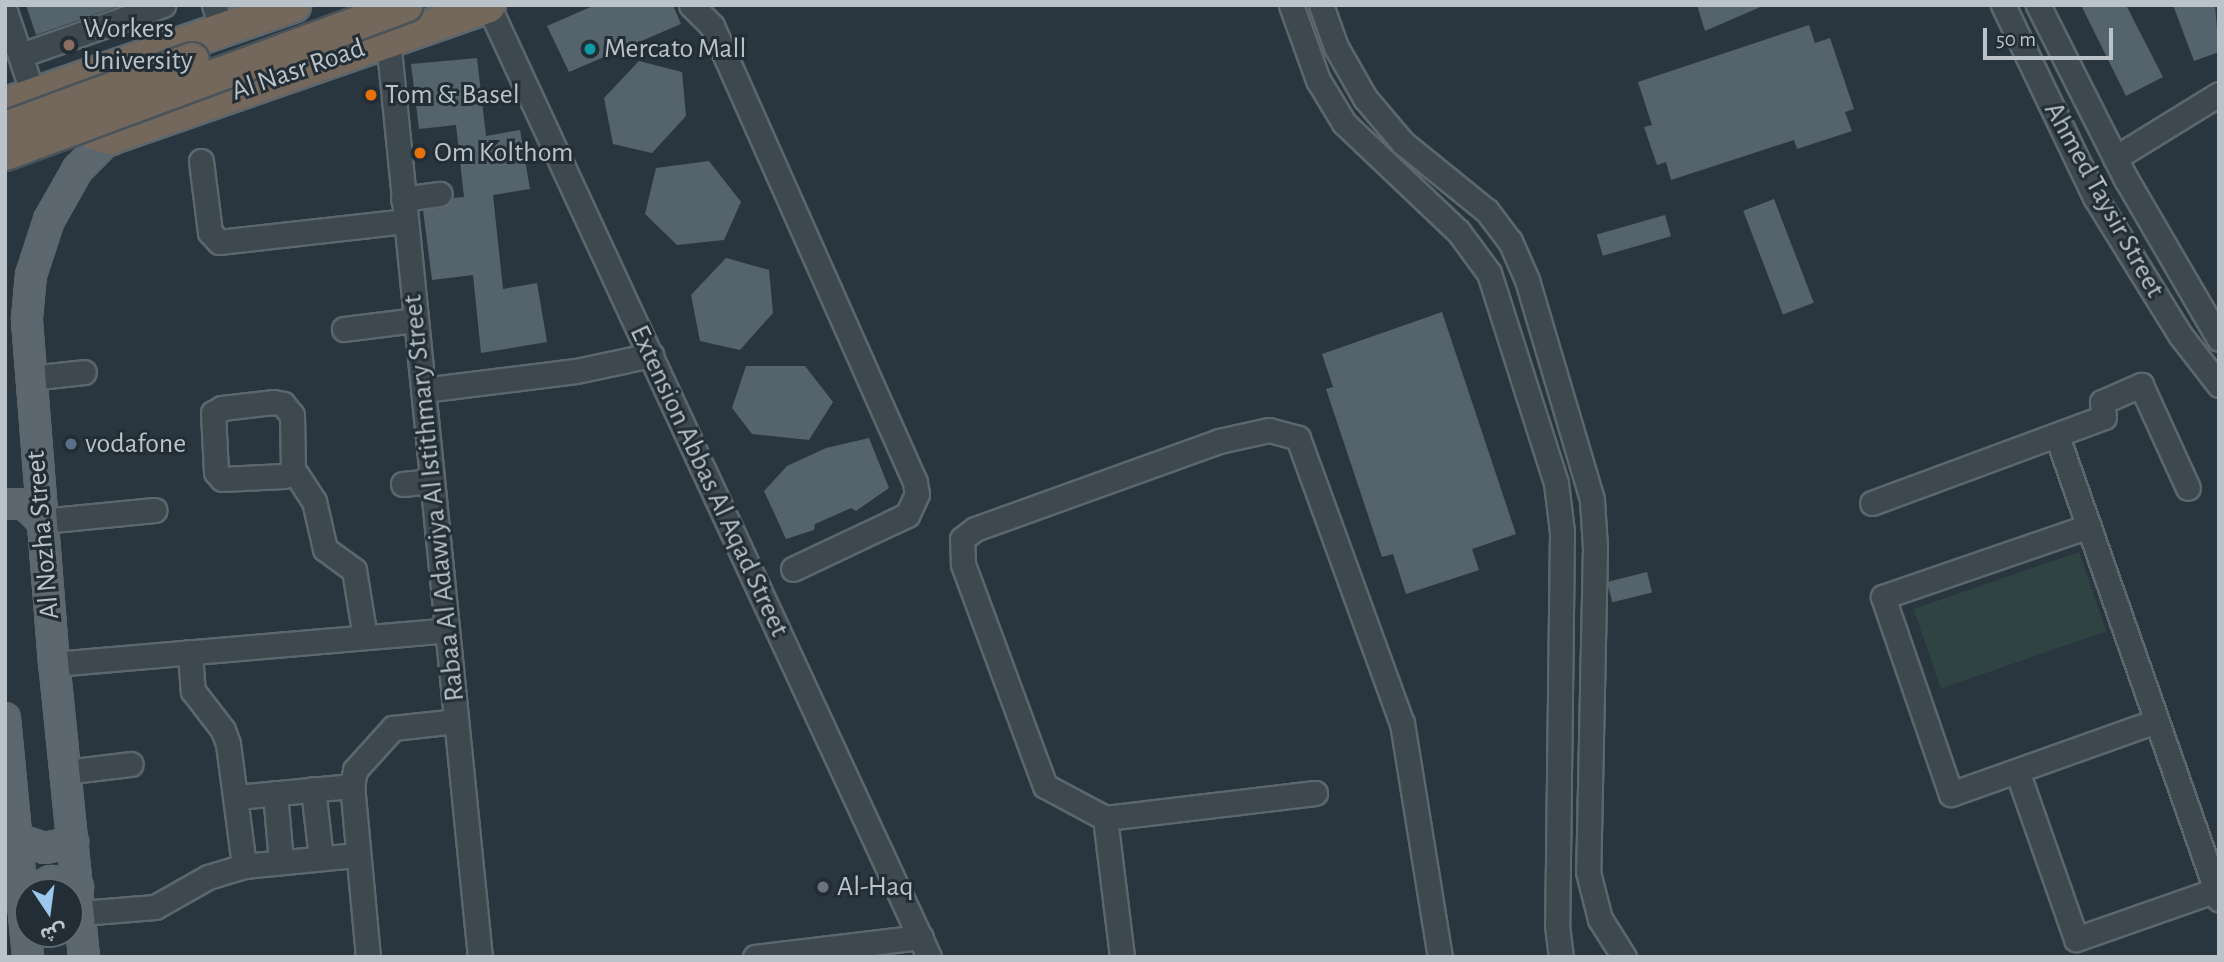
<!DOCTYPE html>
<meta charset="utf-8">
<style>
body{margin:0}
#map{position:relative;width:2224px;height:962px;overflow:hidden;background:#2a363f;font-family:"Alegreya Sans","Noto Sans Arabic",sans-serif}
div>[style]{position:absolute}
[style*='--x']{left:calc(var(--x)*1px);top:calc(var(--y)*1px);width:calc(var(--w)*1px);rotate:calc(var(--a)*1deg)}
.green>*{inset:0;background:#2f4442;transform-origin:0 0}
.building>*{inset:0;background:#55636c;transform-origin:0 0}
.roads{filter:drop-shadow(2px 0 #5b666d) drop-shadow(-2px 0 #5b666d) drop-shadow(0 2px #5b666d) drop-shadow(0 -2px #5b666d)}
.minor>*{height:23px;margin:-11.5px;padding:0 11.5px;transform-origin:11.5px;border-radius:11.5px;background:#3e484f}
.major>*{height:28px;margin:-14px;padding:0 14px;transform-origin:14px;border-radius:14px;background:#5c676f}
.highway>*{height:33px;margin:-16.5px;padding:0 16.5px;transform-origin:16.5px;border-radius:16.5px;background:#74675c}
.bridges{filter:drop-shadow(2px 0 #48535a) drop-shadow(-2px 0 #48535a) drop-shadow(0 2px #48535a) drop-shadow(0 -2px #48535a)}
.highway-bridge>*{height:33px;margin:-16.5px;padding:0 16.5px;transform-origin:16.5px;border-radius:16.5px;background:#74675c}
.dots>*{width:19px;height:19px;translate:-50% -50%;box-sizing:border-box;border:4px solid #222d35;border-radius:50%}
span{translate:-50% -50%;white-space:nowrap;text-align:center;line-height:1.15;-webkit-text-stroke:6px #222d35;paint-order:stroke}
.poi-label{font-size:28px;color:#bac3ca}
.left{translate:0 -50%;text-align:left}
.street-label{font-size:28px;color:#bac3ca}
.frame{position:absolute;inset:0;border:7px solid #bac3ca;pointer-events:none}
.north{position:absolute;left:14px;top:878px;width:70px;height:70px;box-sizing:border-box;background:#222d35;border:2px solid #5f6971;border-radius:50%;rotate:167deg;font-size:19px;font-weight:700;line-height:28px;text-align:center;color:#bac3ca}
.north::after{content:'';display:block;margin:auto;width:24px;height:32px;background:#9cc8ed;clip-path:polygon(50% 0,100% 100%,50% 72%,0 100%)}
.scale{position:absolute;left:1983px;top:28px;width:130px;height:32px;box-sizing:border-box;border:4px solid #bac3ca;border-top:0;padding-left:9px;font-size:21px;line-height:24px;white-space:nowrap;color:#bac3ca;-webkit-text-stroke:5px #222d35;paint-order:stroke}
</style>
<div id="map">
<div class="green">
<div style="left:2079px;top:552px;width:84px;height:175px;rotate:71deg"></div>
</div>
<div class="building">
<div style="clip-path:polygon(26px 5px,119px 5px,119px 6px,36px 35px)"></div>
<div style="clip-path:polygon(595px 5px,673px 5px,681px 24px,569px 72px,547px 26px)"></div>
<div style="clip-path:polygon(1697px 5px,1765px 5px,1705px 31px)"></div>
<div style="clip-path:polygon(2081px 5px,2126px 5px,2163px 77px,2126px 96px)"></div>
<div style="clip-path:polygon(2173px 5px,2215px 5px,2219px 52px,2194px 61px)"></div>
<div style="clip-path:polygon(1809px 25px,1815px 43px,1830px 38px,1854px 109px,1845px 112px,1852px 131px,1797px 149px,1794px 140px,1671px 180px,1666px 162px,1657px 165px,1644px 127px,1652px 125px,1638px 82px)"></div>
<div style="clip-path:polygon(477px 58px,486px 136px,520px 130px,530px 189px,493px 195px,503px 289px,537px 283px,547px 342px,481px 353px,473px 275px,432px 280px,423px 210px,443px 208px,453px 198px,464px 197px,456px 125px,419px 129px,411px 64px)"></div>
<div style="clip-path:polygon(639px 61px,682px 72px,686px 116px,652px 153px,613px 144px,604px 98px)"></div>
<div style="clip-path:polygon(709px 161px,741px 202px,724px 240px,677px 245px,645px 214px,656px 168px)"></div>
<div style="left:1774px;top:199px;width:111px;height:33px;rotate:69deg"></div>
<div style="left:1665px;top:215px;width:22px;height:71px;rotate:74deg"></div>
<div style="clip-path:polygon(726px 258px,769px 270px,773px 313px,740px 350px,700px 341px,691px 295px)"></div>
<div style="clip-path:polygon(1442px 312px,1516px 534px,1472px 549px,1479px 570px,1406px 594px,1393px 554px,1382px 557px,1326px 389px,1333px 387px,1322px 354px)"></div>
<div style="clip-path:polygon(746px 366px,805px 366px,833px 402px,809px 440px,752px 434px,732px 408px)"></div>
<div style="clip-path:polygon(869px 438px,889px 488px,856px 511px,851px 508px,815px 524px,814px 530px,786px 539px,764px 491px,787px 466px,826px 448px)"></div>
<div style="left:1647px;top:572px;width:21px;height:41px;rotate:76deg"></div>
</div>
<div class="roads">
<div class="minor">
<div style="--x:214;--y:5;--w:26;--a:72"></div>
<div style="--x:488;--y:5;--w:1049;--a:65.14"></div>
<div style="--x:691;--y:5;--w:30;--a:45"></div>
<div style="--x:712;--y:26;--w:499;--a:66"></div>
<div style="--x:915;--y:482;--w:12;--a:81"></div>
<div style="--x:917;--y:494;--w:23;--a:115"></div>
<div style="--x:907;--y:515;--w:126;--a:154.7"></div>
<div style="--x:1291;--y:5;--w:80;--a:70.2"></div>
<div style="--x:1318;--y:80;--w:50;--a:58.8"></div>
<div style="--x:1344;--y:123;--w:157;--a:43.5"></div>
<div style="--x:1458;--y:231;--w:52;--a:53.6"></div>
<div style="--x:1489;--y:273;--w:220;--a:72.3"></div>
<div style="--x:1556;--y:483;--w:49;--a:83"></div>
<div style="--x:1562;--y:532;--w:393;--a:90.7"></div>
<div style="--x:1557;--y:925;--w:32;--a:83"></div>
<div style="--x:1321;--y:5;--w:45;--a:70.3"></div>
<div style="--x:1336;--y:47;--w:59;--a:60.4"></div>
<div style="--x:1365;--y:98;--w:59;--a:49.8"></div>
<div style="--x:1403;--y:143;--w:108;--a:39"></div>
<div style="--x:1487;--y:211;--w:38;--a:53"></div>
<div style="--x:1510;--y:241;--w:43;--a:66.4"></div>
<div style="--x:1527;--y:280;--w:229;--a:73.5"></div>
<div style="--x:1592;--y:500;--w:48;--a:86.4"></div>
<div style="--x:1595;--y:548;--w:324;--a:91.2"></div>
<div style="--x:1588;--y:872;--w:49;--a:75.7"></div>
<div style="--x:1600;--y:919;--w:45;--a:57.7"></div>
<div style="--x:2003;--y:5;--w:213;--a:64.4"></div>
<div style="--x:2095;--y:197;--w:163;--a:58.3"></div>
<div style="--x:2181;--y:336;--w:62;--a:52.2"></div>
<div style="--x:2038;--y:5;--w:195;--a:63.2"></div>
<div style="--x:2126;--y:179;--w:185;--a:59.8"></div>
<div style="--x:5;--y:11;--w:88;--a:71.4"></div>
<div style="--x:388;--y:39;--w:923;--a:84.28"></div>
<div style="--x:21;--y:55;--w:151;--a:-19.4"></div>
<div style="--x:2115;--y:158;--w:122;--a:-31.6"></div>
<div style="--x:201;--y:161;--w:72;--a:82.8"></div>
<div style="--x:210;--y:232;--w:13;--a:48"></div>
<div style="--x:219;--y:242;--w:187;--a:-6.4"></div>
<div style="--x:403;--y:199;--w:37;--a:-8"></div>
<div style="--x:344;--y:329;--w:72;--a:-7.2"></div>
<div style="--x:30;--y:378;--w:54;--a:-6.3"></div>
<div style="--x:423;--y:390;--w:154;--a:-7.1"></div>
<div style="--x:576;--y:371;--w:77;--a:-12"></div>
<div style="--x:273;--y:402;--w:10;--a:11"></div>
<div style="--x:283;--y:404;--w:14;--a:51"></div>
<div style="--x:292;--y:415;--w:54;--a:88.9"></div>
<div style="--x:293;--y:469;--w:11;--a:142"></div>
<div style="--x:284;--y:476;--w:62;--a:177.2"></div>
<div style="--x:222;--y:479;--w:9;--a:-131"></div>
<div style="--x:216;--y:472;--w:59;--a:-92.9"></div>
<div style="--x:213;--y:413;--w:10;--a:-29"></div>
<div style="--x:222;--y:408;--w:51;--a:-6.7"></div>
<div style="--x:2057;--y:436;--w:491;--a:70.7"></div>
<div style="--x:293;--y:469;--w:38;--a:57"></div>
<div style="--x:314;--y:501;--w:49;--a:77.1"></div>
<div style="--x:325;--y:549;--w:36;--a:36"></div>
<div style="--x:354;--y:570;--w:68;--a:80.7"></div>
<div style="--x:403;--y:484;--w:29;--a:-6"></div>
<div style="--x:1872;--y:503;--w:247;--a:-20.3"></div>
<div style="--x:2104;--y:417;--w:15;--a:-98"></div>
<div style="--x:2102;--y:402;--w:43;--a:-23.6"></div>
<div style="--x:2141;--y:385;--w:113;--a:65.5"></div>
<div style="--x:42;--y:521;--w:113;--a:-5.6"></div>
<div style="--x:2089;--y:526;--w:218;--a:161"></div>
<div style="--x:1883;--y:597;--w:208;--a:71"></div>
<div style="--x:1951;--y:794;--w:218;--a:-19.6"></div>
<div style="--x:190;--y:652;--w:39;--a:86"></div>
<div style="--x:193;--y:691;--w:49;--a:52.4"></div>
<div style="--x:223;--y:730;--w:15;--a:70"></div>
<div style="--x:228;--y:744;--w:123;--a:82.5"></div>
<div style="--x:54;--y:664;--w:394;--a:-4.9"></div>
<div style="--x:2017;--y:771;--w:178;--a:70.6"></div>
<div style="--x:2076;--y:939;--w:151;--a:-19.3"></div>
<div style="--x:65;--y:772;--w:66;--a:-6.9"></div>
<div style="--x:313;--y:789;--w:69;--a:83.4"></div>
<div style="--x:275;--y:793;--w:69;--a:85"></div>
<div style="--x:1315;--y:793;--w:211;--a:173.2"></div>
<div style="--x:1105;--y:818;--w:68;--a:-151.9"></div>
<div style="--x:1045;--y:786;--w:237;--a:-110.3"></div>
<div style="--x:963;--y:564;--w:25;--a:-92"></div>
<div style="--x:962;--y:539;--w:16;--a:-38"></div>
<div style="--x:975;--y:529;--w:259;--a:-19.8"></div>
<div style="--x:1219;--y:441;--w:51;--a:-12.4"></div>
<div style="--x:1269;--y:430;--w:30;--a:15"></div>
<div style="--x:1298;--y:438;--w:303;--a:70"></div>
<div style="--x:1402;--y:723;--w:237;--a:80.8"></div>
<div style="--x:237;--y:797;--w:116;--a:-5.5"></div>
<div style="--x:1105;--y:818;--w:140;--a:83"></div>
<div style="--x:81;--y:913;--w:74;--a:-4.6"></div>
<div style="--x:155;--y:907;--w:61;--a:-29.5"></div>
<div style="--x:208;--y:877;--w:38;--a:-17"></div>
<div style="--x:244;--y:866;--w:114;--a:-5.6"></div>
<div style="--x:368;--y:957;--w:172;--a:-95.3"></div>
<div style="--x:352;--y:786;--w:16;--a:-79"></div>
<div style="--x:355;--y:770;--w:57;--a:-47.9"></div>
<div style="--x:393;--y:728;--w:63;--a:-6.3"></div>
<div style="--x:755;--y:957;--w:167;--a:-6.9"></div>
</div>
<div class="major">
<div style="--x:5;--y:504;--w:20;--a:0"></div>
<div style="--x:25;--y:504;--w:24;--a:45"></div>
<div style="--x:5;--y:718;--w:240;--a:84.5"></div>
<div style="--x:17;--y:839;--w:29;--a:18"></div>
<div style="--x:45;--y:848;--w:29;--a:-12"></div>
<div style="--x:30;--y:892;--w:24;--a:-28"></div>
<div style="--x:51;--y:881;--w:28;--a:13"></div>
<div style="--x:84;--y:957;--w:295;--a:-95.8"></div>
<div style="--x:54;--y:664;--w:347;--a:-94.5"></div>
<div style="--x:27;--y:318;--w:43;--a:-84.7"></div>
<div style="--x:31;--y:275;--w:58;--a:-71.9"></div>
<div style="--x:49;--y:220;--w:59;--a:-60.4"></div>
<div style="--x:78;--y:169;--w:45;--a:-45"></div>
</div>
<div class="highway">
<div style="--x:95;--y:73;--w:18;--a:137"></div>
<div style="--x:82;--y:85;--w:18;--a:106"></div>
<div style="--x:77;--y:102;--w:17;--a:80"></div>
<div style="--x:80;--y:119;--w:18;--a:47"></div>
<div style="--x:92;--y:132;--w:19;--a:16"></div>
<div style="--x:110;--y:137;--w:400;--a:-19.2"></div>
<div style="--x:5;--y:104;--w:305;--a:-19"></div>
</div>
</div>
<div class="bridges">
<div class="highway-bridge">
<div style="--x:5;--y:128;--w:199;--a:-20.3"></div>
<div style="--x:5;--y:153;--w:427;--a:-20.3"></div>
</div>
</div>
<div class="dots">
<div style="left:69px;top:45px;background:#8d6e63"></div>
<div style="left:590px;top:49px;background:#0f9aa8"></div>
<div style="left:371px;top:95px;background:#e8710a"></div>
<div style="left:420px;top:153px;background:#e8710a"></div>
<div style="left:71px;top:444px;background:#5c6f8a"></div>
<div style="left:823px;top:887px;background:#6b7280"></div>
</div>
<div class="poi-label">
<span class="left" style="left:83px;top:45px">Workers<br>University</span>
<span class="left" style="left:604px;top:49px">Mercato Mall</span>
<span class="left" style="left:385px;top:95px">Tom &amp; Basel</span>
<span class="left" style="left:434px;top:153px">Om Kolthom</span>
<span class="left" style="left:85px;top:444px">vodafone</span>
<span class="left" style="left:837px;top:887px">Al-Haq</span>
</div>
<div class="street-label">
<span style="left:298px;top:70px;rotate:-19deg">Al Nasr Road</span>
<span style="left:2104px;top:200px;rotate:61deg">Ahmed Taysir Street</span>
<span style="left:709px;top:481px;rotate:65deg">Extension Abbas Al Aqad Street</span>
<span style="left:434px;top:498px;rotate:-96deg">Rabaa Al Adawiya Al Istithmary Street</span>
<span style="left:43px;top:535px;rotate:-95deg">Al Nozha Street</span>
</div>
<div class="frame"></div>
<div class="north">ش</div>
<div class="scale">50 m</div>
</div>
